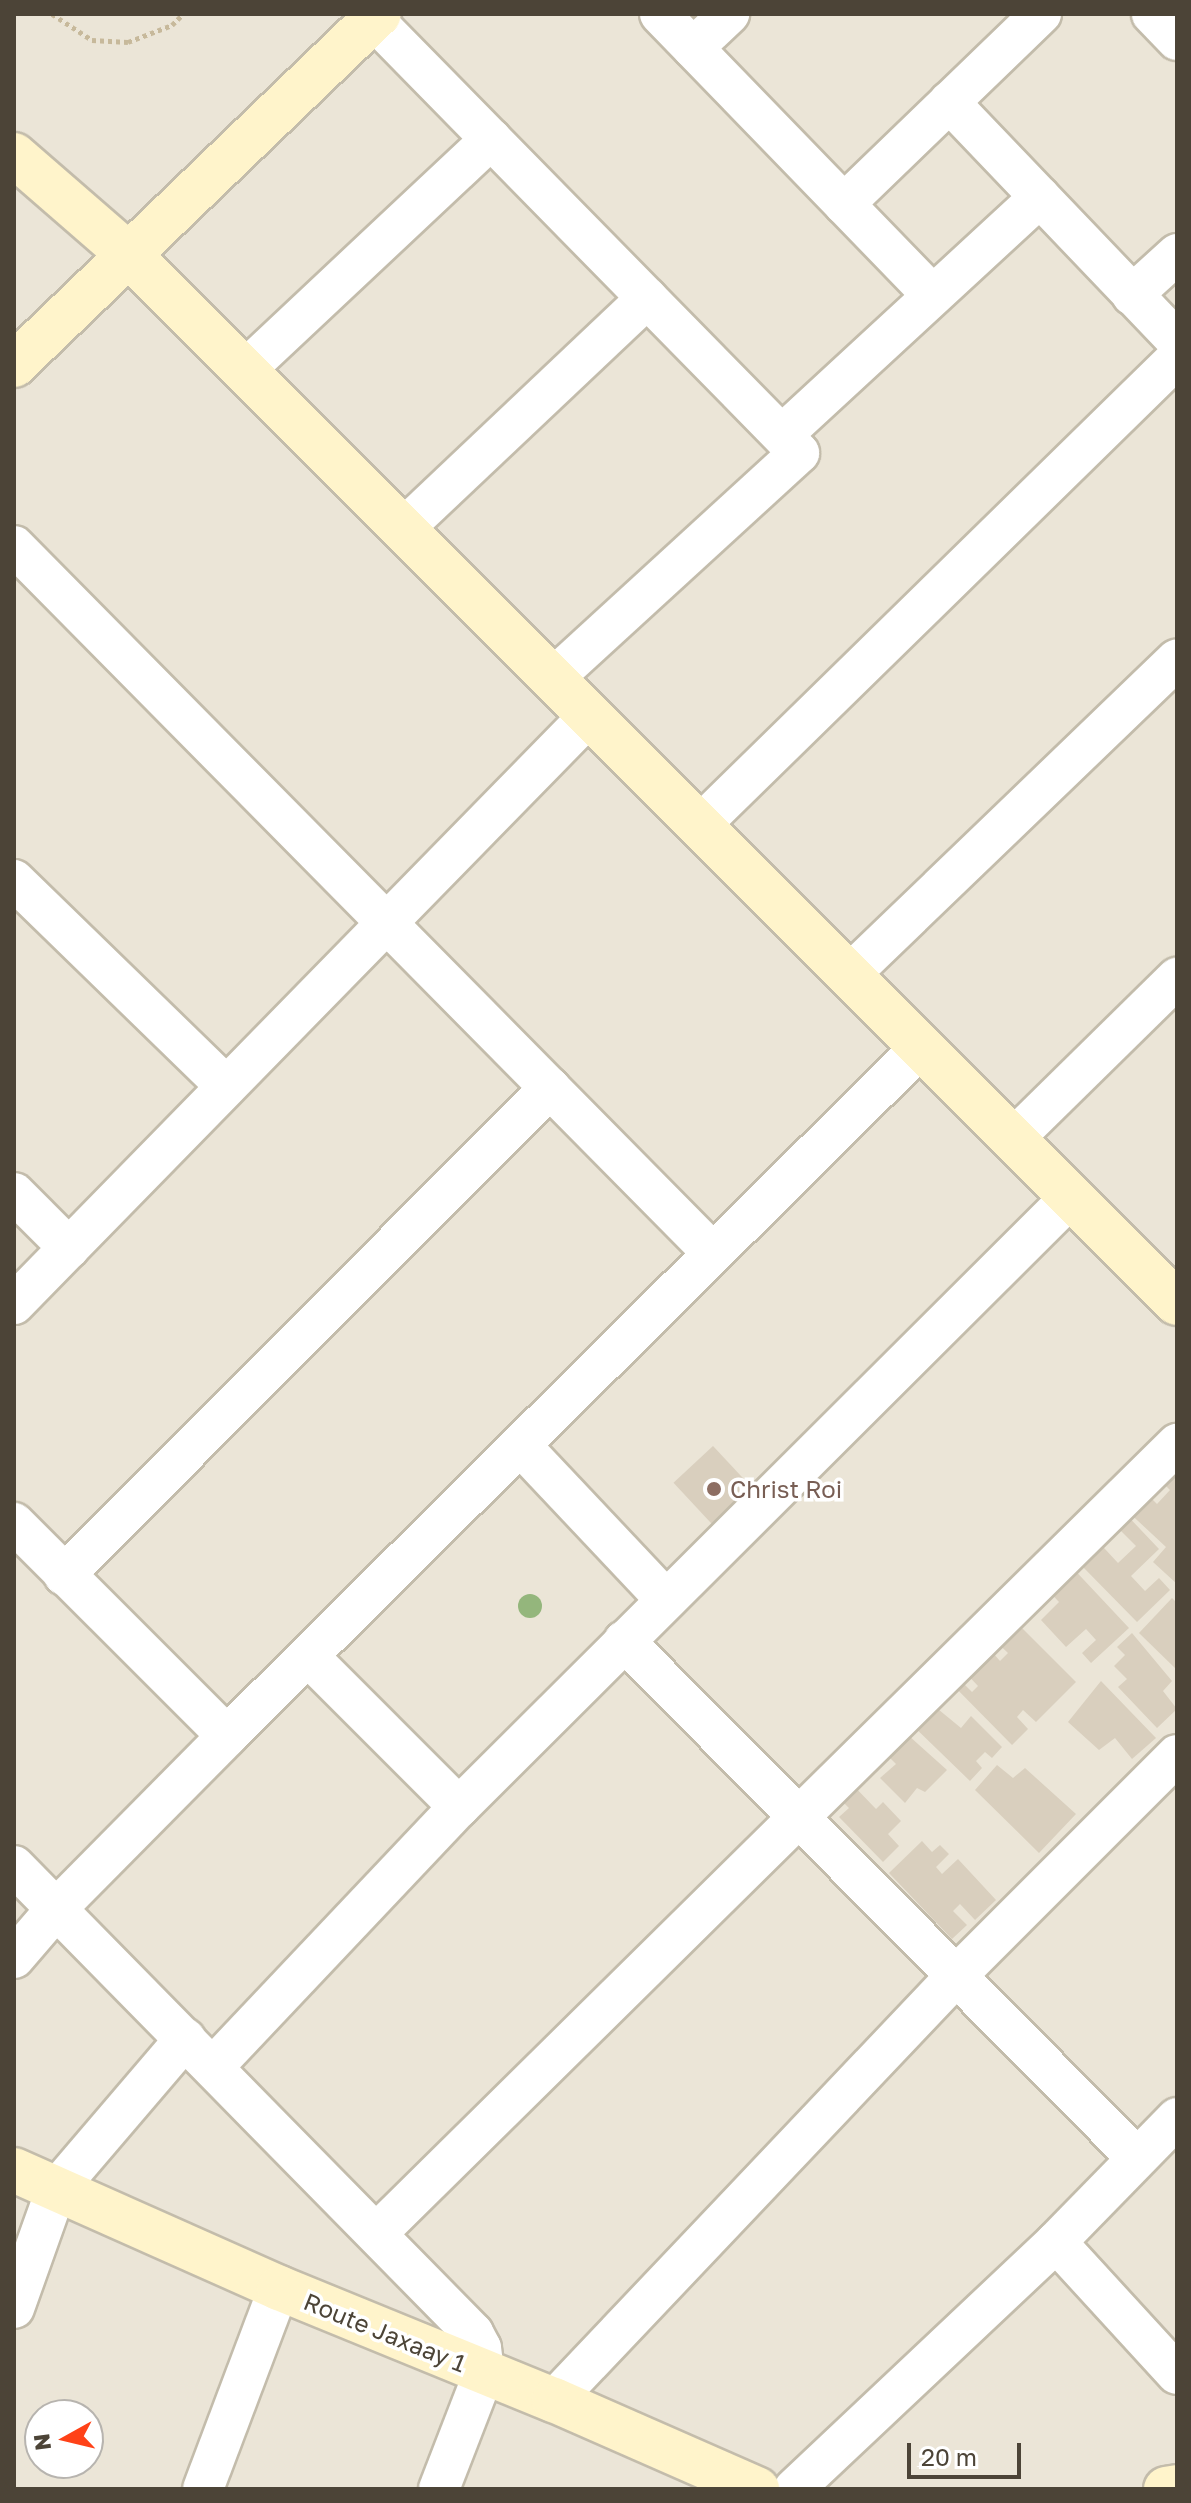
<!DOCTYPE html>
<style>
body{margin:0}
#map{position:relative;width:1191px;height:2503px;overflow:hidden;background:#f6f3ea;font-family:"Golos Text",sans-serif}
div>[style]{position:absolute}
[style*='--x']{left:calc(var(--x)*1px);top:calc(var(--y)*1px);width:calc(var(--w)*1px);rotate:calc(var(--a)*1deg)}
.residential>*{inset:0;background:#ebe5d7}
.building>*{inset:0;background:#d9cfbe;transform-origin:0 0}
.path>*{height:5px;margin-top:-2.5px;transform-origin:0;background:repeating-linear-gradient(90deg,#c7b99b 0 4px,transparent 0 8px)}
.roads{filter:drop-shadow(2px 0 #c3bcab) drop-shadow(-2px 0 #c3bcab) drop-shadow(0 2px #c3bcab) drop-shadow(0 -2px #c3bcab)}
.street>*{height:40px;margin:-20px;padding:0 20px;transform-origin:20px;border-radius:20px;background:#fff}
.secondary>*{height:44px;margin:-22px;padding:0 22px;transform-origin:22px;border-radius:22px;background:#fff4cb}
.trees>*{width:24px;height:24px;margin:-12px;border-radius:50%;background:#94b67c}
.dots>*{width:22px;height:22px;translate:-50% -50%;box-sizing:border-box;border:4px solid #fff;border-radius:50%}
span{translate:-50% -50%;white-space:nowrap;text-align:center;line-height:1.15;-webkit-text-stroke:7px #fff;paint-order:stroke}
.education-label{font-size:24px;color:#785e54}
.left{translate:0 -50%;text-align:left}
.street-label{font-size:24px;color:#4c4437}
.frame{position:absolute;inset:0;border:16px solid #4c4437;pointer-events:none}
.north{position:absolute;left:24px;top:2399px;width:80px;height:80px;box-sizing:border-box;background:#fff;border:2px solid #b7b4af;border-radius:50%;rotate:262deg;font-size:22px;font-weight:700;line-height:32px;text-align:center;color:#4c4437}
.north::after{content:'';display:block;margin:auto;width:28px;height:36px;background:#ff4218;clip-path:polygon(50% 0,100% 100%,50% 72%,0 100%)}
.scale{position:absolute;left:907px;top:2443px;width:114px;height:36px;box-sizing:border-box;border:4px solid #4c4437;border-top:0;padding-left:10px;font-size:24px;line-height:28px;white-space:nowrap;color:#4c4437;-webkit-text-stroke:6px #fff;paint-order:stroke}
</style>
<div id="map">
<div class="residential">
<div style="clip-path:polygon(evenodd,14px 14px,1177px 14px,1177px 2489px,14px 2489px,14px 14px,40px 2415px,88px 2415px,88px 2463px,40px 2463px,40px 2415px)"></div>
</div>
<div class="building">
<div style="left:713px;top:1446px;width:64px;height:54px;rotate:47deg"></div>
<div style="clip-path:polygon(1177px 1461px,1177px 1584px,1153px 1562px,1166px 1547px,1123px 1507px,1149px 1496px,1157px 1504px,1170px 1490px,1164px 1484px)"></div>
<div style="clip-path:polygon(1122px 1510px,1159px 1549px,1131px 1576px,1145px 1591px,1159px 1578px,1170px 1590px,1137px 1622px,1082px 1566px,1092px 1556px,1082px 1545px,1092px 1535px,1118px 1563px,1136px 1546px,1111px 1521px)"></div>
<div style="clip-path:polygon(1068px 1563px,1129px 1628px,1091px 1663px,1082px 1653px,1096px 1640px,1086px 1629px,1066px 1647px,1041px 1620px,1059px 1602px,1044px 1586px)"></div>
<div style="clip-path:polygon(1172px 1598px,1177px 1603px,1177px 1670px,1139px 1633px)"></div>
<div style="clip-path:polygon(1010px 1616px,1076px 1682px,1036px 1722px,1023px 1710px,1017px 1717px,1028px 1729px,1012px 1745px,944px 1676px,950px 1670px,972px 1692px,978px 1686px,961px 1668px,985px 1644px,1000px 1661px,1008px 1653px,990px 1636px)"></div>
<div style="clip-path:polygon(1132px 1633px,1172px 1681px,1163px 1691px,1177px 1709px,1157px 1728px,1118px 1687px,1127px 1679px,1114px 1666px,1125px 1655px,1117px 1647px)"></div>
<div style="clip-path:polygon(1101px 1681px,1156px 1738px,1132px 1759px,1115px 1738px,1099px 1750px,1068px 1722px)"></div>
<div style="clip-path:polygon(927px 1700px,961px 1728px,971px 1716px,1002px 1747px,992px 1758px,985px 1752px,976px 1761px,982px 1768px,970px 1781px,907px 1720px)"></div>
<div style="clip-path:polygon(899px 1727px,947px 1770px,925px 1792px,917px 1788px,905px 1803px,880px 1778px,896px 1764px,879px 1747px)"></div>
<div style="clip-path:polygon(997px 1765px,1013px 1778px,1025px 1768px,1076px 1814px,1039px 1853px,975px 1790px)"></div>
<div style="clip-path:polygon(850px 1782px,876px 1809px,883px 1802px,901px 1821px,888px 1834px,899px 1846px,883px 1862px,839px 1817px,849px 1808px,836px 1795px)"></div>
<div style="clip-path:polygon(922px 1841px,932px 1852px,940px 1845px,949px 1854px,936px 1867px,942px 1874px,958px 1859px,996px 1900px,975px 1920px,960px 1904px,953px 1911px,967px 1925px,952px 1939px,889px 1873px)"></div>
</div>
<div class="path">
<div style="--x:52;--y:14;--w:48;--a:33"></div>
<div style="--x:92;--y:40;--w:36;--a:3"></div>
<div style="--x:128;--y:42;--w:47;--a:-21.1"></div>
<div style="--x:172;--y:25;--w:16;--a:-45"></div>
</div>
<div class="roads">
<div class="street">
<div style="--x:660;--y:14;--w:392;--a:45.9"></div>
<div style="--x:1152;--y:14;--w:36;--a:46"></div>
<div style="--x:373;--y:19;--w:608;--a:45.53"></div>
<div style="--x:799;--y:453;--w:335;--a:137.5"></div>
<div style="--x:693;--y:48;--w:50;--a:-43.4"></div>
<div style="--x:949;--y:102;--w:330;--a:46.3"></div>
<div style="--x:844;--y:204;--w:274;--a:-44"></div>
<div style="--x:1132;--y:295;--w:61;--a:-42.3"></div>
<div style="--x:244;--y:371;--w:339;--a:-43.2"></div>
<div style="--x:782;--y:435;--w:351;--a:-42.7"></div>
<div style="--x:403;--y:529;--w:336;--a:-43.4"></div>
<div style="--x:14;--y:546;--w:993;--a:45.33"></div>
<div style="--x:699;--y:826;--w:669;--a:-44.39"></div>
<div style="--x:14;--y:880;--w:296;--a:44.2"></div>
<div style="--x:849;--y:975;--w:455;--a:-43.9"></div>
<div style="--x:1013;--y:1139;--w:230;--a:-44.5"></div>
<div style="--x:14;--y:1193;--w:78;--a:45"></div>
<div style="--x:14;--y:1304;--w:822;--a:-45.64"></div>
<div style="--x:520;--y:1445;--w:213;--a:46.7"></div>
<div style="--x:14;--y:1523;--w:301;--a:45"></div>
<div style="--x:64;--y:1575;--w:688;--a:-45.06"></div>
<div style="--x:624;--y:1641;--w:728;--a:45.22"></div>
<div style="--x:309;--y:1657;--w:212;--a:45"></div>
<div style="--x:14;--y:1866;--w:655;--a:45.49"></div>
<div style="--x:473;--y:2333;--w:17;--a:62"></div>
<div style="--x:481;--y:2348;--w:25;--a:83"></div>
<div style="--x:484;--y:2373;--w:124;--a:111.2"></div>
<div style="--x:14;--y:1958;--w:65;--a:-49.4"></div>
<div style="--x:56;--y:1909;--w:243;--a:-45.3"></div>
<div style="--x:227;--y:1736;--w:978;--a:-44.79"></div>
<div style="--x:213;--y:2067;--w:358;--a:-46.6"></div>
<div style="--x:459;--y:1807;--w:864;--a:-44.91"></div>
<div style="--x:377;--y:2233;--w:1124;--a:-44.6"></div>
<div style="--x:1056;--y:2242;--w:179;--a:47.5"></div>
<div style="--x:14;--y:2308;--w:125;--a:-70.4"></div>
<div style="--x:56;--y:2190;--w:199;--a:-49.5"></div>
<div style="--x:554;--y:2400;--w:586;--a:-46.52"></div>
<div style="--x:957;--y:1975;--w:311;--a:-45"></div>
<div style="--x:203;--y:2489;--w:215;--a:-69.3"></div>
<div style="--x:794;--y:2489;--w:360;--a:-43.3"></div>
<div style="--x:1056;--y:2242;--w:173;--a:-45.7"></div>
</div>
<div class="secondary">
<div style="--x:14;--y:155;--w:152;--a:41"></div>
<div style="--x:129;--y:255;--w:1482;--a:45"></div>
<div style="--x:14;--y:365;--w:506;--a:-43.88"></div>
<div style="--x:14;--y:2170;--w:290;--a:24"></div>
<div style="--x:279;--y:2288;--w:297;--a:22.2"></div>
<div style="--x:554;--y:2400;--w:222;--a:23.7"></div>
<div style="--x:1166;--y:2489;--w:11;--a:-10"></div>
</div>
</div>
<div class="trees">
<div style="left:530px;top:1606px"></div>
</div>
<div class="dots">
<div style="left:714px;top:1489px;background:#8d6e63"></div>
</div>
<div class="education-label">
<span class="left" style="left:730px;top:1489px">Christ Roi</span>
</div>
<div class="street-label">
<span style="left:385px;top:2332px;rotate:22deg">Route Jaxaay 1</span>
</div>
<div class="frame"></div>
<div class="north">N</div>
<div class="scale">20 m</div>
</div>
